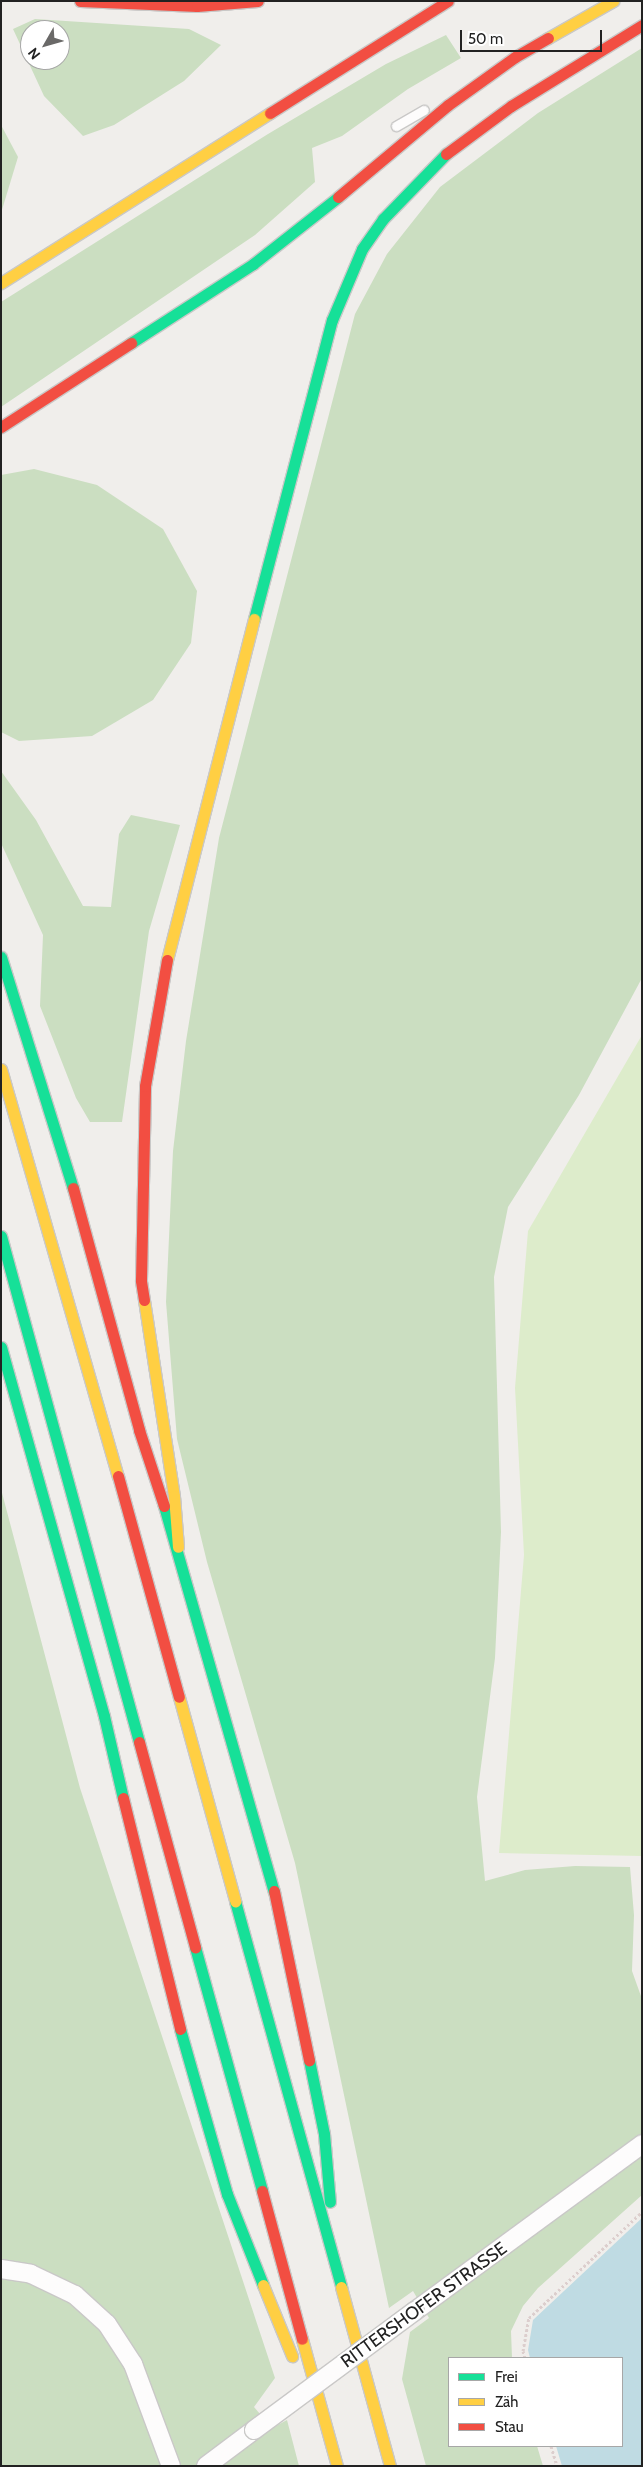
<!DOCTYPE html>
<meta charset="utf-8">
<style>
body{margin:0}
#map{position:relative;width:643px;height:2467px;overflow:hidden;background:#f0eeeb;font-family:Cabin,sans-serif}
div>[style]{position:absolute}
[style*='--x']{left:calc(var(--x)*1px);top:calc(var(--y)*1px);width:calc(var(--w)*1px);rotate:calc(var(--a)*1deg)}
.grass>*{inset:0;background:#ddeccb}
.forest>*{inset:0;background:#cbdec1}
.water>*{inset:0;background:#bfdbe3}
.path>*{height:3px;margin-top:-1.5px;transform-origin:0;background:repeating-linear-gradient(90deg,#dccecd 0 2.5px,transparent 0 5px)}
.roads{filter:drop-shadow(1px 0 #c9c8c7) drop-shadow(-1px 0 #c9c8c7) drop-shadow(0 1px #c9c8c7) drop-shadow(0 -1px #c9c8c7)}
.lane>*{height:9px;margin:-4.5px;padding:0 4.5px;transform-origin:4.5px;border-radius:4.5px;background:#fdfcfc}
.street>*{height:18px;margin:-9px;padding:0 9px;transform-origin:9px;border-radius:9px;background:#fdfcfc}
.fast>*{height:11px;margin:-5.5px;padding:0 5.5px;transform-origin:5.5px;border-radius:5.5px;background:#16e098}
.slow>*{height:11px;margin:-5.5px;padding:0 5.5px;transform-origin:5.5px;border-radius:5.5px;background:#ffcf43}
.jam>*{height:11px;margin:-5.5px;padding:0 5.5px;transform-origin:5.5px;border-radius:5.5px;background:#f24e42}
.bridges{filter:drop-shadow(1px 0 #c9c8c7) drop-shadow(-1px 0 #c9c8c7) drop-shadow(0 1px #c9c8c7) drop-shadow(0 -1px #c9c8c7)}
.street-bridge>*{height:18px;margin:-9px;padding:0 9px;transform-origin:9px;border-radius:9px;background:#fdfcfc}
span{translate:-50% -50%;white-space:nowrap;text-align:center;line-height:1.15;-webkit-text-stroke:4px #fff;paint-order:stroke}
.street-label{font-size:18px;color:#222}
.frame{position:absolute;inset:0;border:2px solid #222;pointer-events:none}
.legend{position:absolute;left:448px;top:2357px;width:175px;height:90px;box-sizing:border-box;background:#fff;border:1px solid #a7a7a7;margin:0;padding:6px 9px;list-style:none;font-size:15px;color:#222}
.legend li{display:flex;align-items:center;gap:10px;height:25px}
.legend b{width:25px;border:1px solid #a7a7a7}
.north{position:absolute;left:20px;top:20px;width:50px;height:50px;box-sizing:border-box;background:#fff;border:1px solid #a7a7a7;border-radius:50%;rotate:232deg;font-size:14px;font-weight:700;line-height:20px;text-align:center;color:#222}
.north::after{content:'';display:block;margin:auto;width:18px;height:22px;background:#6a6968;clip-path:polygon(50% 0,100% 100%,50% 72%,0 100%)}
.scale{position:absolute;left:460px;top:30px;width:142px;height:22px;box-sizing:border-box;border:2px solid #222;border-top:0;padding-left:6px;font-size:15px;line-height:18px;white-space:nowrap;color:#222;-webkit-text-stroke:4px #fff;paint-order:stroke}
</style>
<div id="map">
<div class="grass">
<div style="clip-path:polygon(642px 1035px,642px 1856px,499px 1853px,524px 1555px,515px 1388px,528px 1231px)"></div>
</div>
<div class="forest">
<div style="clip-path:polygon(evenodd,35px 19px,189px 29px,221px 45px,184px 81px,114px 125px,83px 136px,44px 96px,13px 29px,35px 19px,30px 30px,60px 30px,60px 60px,30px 60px,30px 30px)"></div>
<div style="clip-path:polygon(446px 35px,461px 58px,408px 89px,342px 136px,312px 148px,315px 182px,255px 235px,1px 407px,1px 302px,268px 134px,386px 64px)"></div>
<div style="clip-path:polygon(642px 48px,642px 978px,579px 1095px,508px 1207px,494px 1277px,501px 1532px,495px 1658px,477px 1797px,485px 1881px,525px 1870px,575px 1866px,630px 1867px,634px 1915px,632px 1971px,642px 1999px,642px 2195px,538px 2288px,523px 2306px,511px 2331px,512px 2358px,449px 2358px,449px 2446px,537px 2446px,543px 2466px,426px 2466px,402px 2379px,410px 2332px,429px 2318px,413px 2291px,389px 2308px,295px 1863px,207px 1562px,177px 1439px,166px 1302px,173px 1151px,186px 1041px,219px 838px,355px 314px,387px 254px,440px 187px,538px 113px)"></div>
<div style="clip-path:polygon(1px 125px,18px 157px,1px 213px)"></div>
<div style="clip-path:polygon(34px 469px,97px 485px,163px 529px,197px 591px,191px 643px,153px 700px,92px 736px,19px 741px,1px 732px,1px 475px)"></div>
<div style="clip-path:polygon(1px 771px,36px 820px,83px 906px,111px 907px,119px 834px,131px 815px,180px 825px,149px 931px,122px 1122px,90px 1122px,76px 1098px,40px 1006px,43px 935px,1px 843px)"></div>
<div style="clip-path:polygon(1px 1489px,80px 1788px,275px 2378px,254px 2407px,272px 2428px,287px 2420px,299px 2466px,1px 2466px)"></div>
</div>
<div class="water">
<div style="clip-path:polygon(642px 2218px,642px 2466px,562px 2466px,556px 2446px,622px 2446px,622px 2358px,530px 2358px,528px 2350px,533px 2320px)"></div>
</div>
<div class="path">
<div style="--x:525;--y:2358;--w:7;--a:-106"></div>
<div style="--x:523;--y:2351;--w:34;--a:-80"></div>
<div style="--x:529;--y:2318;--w:155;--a:-43.2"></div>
<div style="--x:551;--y:2446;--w:21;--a:73"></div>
</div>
<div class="roads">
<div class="lane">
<div style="--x:396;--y:126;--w:32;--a:-30"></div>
</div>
<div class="street">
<div style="--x:1;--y:2269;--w:30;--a:9"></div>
<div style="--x:31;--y:2274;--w:49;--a:25.5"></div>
<div style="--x:75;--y:2295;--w:43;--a:42.2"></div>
<div style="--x:107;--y:2324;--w:48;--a:57"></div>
<div style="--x:133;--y:2364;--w:109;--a:69.6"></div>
<div style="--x:415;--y:2311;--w:282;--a:-36.3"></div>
<div style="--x:206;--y:2466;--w:60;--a:-36.9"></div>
</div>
<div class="fast">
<div style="--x:131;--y:343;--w:145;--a:-32.9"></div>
<div style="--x:253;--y:264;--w:108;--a:-38.2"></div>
<div style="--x:254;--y:619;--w:309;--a:-75.4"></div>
<div style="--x:332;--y:320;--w:77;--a:-67.1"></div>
<div style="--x:362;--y:249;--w:37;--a:-55"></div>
<div style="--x:383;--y:219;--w:91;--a:-45.9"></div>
<div style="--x:1;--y:957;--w:242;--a:72.7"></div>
<div style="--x:1;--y:1236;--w:524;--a:74.74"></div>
<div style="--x:1;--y:1347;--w:383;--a:74.4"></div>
<div style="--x:104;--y:1716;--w:84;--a:77"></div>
<div style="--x:164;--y:1506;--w:400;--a:74.1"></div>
<div style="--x:235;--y:1901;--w:400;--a:74.6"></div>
<div style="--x:195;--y:1947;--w:253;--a:74.6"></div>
<div style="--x:180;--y:2029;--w:172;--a:74.1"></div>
<div style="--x:227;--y:2194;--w:98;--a:68.4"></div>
<div style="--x:309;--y:2060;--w:76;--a:78.5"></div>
<div style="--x:324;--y:2134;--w:68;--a:85"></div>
</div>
<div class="slow">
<div style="--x:548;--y:38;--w:75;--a:-29.6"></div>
<div style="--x:1;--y:283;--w:318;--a:-32.3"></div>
<div style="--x:167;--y:960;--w:352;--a:-75.7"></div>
<div style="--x:1;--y:1069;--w:423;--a:74"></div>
<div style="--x:144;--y:1300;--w:198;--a:81.3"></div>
<div style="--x:174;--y:1496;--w:51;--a:85.5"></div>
<div style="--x:179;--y:1697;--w:212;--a:74.6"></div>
<div style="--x:263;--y:2285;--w:77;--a:67.8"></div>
<div style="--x:341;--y:2287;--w:186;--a:74.7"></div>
<div style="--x:302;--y:2339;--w:132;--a:74.6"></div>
</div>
<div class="jam">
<div style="--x:80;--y:1;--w:117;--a:2.4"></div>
<div style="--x:197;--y:6;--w:61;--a:-4.7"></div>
<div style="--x:270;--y:113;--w:210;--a:-32.2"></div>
<div style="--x:446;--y:154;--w:81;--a:-36.4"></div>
<div style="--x:511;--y:106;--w:154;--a:-31.7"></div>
<div style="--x:338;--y:197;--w:143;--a:-39.9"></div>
<div style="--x:448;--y:105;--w:82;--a:-35.6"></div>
<div style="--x:515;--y:57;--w:38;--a:-30"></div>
<div style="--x:1;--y:427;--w:155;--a:-32.9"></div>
<div style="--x:73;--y:1188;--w:251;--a:74.7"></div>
<div style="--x:139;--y:1430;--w:80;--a:71.8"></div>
<div style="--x:144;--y:1300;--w:20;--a:-99"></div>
<div style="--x:141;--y:1280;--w:194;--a:-88.8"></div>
<div style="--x:145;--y:1086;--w:128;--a:-80.1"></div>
<div style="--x:118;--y:1476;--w:229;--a:74.6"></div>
<div style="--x:139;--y:1742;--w:213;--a:74.7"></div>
<div style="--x:123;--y:1798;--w:238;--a:76.1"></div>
<div style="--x:274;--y:1891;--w:173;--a:78.3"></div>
<div style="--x:262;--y:2191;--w:153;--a:74.9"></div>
</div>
</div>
<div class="bridges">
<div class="street-bridge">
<div style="--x:254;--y:2430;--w:200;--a:-36.5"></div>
</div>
</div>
<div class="street-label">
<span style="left:424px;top:2305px;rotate:-36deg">RITTERSHOFER STRASSE</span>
</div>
<div class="frame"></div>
<ul class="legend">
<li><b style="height:6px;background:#16e098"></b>Frei</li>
<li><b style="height:6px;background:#ffcf43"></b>Zäh</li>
<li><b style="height:6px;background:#f24e42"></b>Stau</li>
</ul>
<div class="north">N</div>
<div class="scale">50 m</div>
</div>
